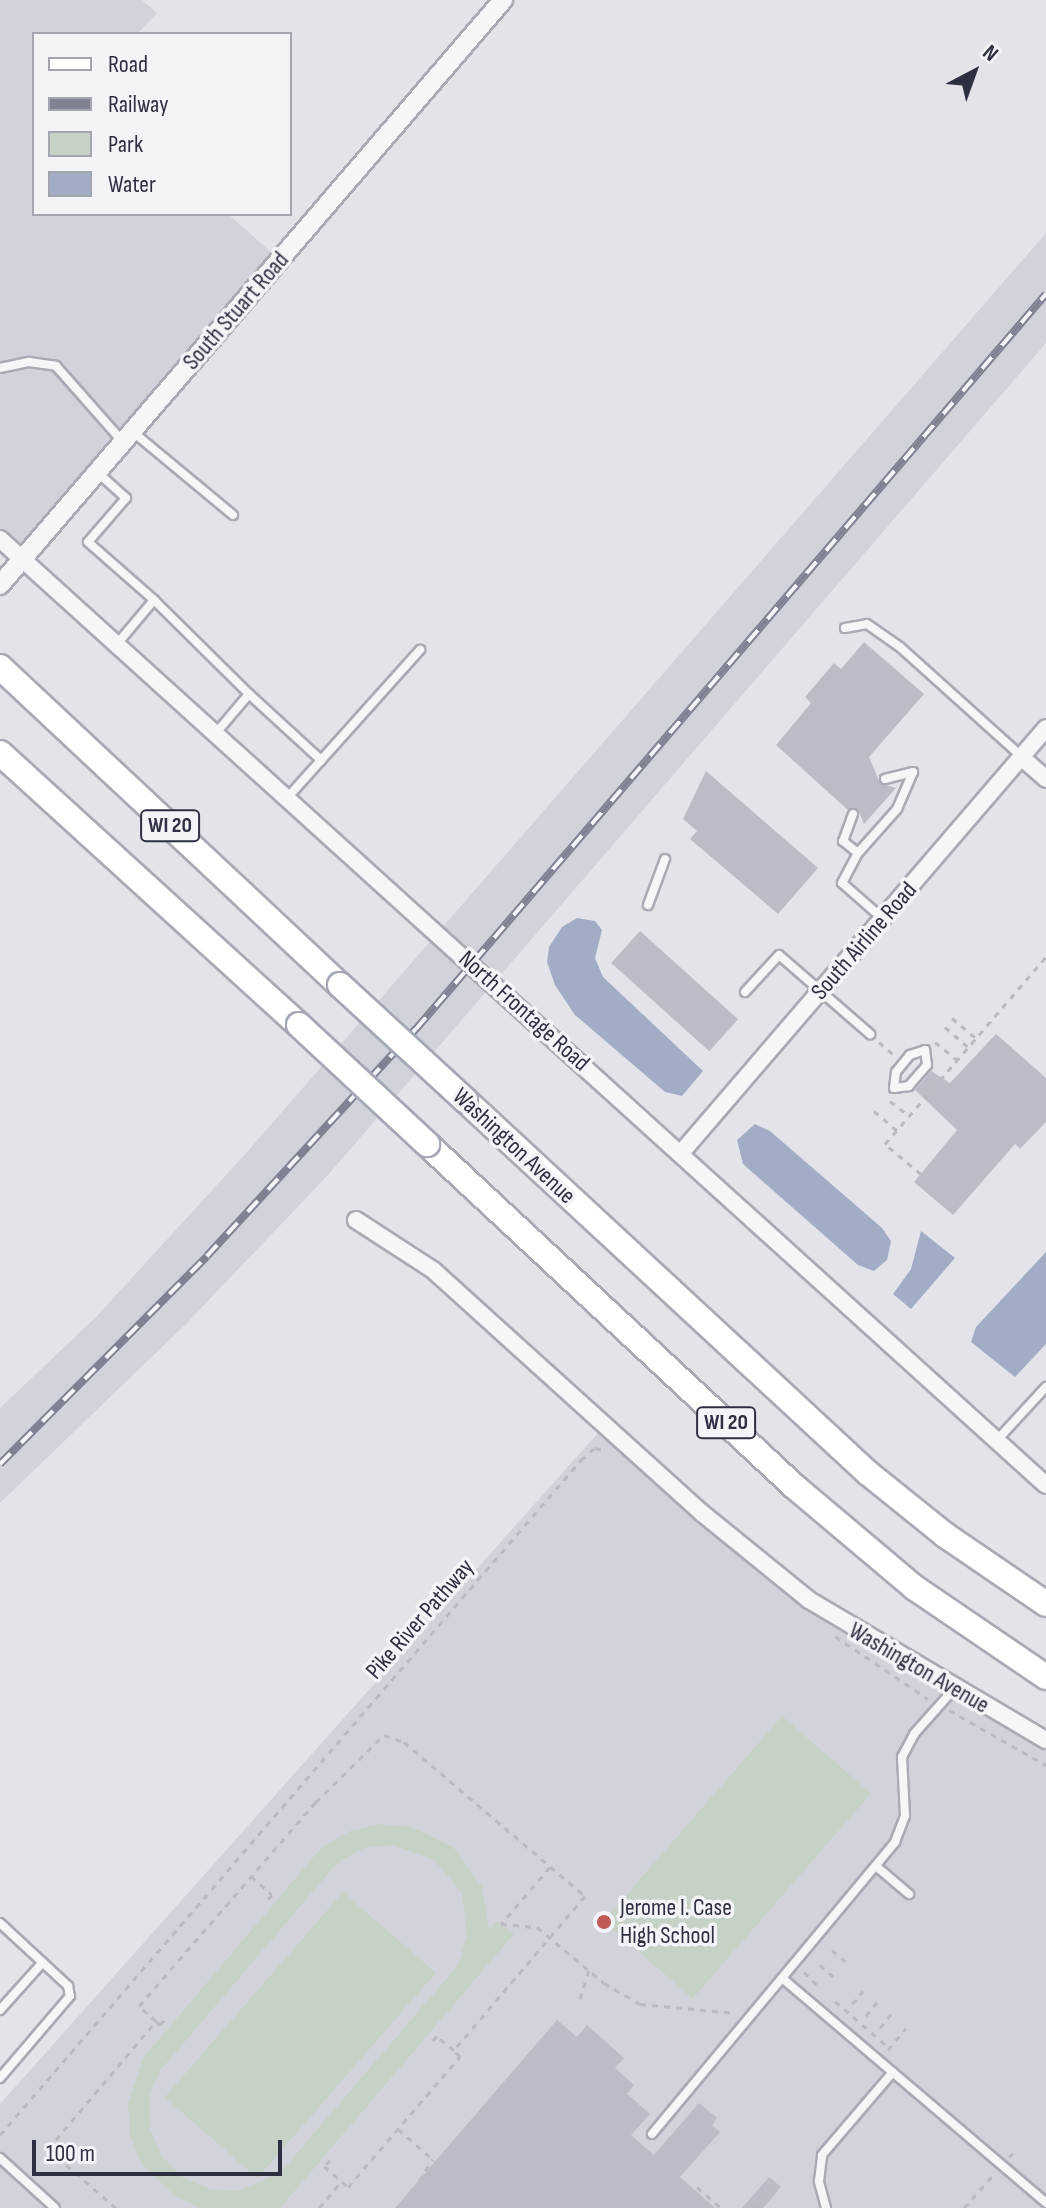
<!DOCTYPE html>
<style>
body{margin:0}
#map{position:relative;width:1046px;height:2208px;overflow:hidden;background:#e3e4ea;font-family:"Sofia Sans Condensed",sans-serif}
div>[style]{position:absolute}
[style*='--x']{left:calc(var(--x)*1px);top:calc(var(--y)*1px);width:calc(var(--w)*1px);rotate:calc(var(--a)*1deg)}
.built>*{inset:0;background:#d1d3db}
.green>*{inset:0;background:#c6d2c5;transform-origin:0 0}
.water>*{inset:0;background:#a2adc5}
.building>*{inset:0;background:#bbbdc6;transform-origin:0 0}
.path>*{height:3px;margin-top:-1.5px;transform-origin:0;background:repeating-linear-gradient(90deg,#b9bbc1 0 6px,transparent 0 12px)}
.roads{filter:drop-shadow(2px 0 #a9aab4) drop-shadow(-2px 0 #a9aab4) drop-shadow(0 2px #a9aab4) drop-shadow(0 -2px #a9aab4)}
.service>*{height:8px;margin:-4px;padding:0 4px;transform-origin:4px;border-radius:4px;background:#f5f6f8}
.minor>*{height:16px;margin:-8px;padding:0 8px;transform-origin:8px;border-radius:8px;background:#f5f6f8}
.tertiary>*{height:18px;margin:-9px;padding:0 9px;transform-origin:9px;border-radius:9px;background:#f5f6f8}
.primary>*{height:24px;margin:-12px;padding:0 12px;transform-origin:12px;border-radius:12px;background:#fff}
.rail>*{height:8px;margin-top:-4px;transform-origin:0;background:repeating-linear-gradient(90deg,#f2f4f7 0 15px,#7e8291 0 30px);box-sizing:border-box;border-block:2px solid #7e8291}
.bridges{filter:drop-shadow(2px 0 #a4a7b4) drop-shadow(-2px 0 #a4a7b4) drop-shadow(0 2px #a4a7b4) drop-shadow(0 -2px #a4a7b4)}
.primary-bridge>*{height:24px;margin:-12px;padding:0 12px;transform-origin:12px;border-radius:12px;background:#fff}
.dots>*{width:22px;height:22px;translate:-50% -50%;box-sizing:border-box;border:4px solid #f2f4f7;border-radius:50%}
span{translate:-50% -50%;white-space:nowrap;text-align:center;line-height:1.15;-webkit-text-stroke:7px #f2f4f7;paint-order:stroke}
.shield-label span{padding:2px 6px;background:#f2f4f7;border:2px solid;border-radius:6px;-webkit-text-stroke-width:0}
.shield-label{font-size:22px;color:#2d3040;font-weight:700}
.street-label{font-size:24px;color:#2d3040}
.poi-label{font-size:24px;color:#2d3040}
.left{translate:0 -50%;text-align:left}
.legend{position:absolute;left:32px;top:32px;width:260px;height:184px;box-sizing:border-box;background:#f2f4f7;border:2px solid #a3a6ae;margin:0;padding:10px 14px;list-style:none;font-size:24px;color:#2d3040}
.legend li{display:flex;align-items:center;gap:16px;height:40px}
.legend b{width:40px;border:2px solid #a3a6ae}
.north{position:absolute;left:934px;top:32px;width:80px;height:80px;-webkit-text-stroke:6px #f2f4f7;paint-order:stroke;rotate:41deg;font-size:22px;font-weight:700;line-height:32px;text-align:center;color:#2d3040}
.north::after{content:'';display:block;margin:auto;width:28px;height:36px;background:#2d3040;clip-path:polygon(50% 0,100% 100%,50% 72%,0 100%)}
.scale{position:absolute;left:32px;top:2140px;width:250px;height:36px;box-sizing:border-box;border:4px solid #2d3040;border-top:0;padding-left:10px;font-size:24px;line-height:28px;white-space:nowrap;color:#2d3040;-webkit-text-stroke:6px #f2f4f7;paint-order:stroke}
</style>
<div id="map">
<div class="built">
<div style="clip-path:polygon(0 0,142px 0,157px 13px,137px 34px,34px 34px,34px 214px,228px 214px,280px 260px,22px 559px,0 539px)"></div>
<div style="clip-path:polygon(1046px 233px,1046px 343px,328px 1175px,186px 1324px,0 1503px,0 1408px,96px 1317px,248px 1151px)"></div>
<div style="clip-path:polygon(604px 1426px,809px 1600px,1046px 1740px,1046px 2208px,0 2208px,0 2104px)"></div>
</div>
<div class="green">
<div style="left:782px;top:1716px;width:118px;height:272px;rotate:41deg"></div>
<div style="clip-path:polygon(evenodd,380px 1824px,412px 1827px,454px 1848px,482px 1887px,489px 1928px,497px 1921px,514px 1934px,280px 2208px,200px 2208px,176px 2197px,142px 2164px,130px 2134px,128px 2103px,143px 2058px,322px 1847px,350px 1831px,380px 1824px,393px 1845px,434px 1860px,462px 1893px,467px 1937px,458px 1965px,279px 2174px,238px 2191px,209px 2189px,182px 2177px,162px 2156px,150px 2129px,149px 2099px,159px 2072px,338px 1862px,364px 1848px,393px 1845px)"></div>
<div style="left:343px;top:1892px;width:123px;height:272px;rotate:41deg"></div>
</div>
<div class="water">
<div style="clip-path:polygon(577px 918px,595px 921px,602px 930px,595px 958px,603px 977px,703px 1071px,682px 1096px,665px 1092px,575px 1015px,555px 985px,547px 962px,549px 947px,562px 927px)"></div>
<div style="clip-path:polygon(755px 1124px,770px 1131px,882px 1228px,891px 1241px,887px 1260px,874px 1271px,858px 1265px,743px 1164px,737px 1140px)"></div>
<div style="clip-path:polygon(921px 1231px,955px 1258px,911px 1309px,893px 1294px,911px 1269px)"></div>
<div style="clip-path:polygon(1046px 1252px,1046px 1344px,1015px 1377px,971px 1342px,976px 1327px)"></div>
</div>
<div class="building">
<div style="clip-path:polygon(864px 642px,924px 694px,869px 757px,880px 783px,896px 788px,864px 824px,858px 809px,848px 810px,776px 745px,811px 703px,805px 697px,834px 663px,841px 669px)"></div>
<div style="clip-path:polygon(706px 771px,818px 868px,778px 914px,690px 839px,697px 831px,683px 819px)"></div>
<div style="left:640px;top:931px;width:132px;height:43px;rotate:42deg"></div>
<div style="clip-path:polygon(996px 1034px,1046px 1078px,1046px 1122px,1020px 1149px,1015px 1144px,953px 1215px,914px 1182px,957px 1130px,915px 1090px,931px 1071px,950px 1083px)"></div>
<div style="clip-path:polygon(557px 2020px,577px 2037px,587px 2025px,624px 2058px,615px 2068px,634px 2085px,627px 2094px,650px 2114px,631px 2135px,654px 2155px,699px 2103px,717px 2118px,712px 2125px,720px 2132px,680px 2177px,715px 2208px,395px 2208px)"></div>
<div style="clip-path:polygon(769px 2177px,781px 2187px,763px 2208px,742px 2208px)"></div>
</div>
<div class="path">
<div style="--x:952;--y:1018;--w:31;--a:40"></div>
<div style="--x:945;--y:1027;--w:30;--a:41"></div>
<div style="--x:879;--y:1042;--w:20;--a:41"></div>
<div style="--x:935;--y:1042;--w:28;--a:39"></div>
<div style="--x:890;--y:1101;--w:24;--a:38"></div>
<div style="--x:874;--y:1111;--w:30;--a:40"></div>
<div style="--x:921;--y:1174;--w:47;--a:-140.2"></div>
<div style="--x:885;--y:1144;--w:247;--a:-49.3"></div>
<div style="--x:835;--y:1636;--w:112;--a:34.1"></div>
<div style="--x:949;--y:1710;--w:112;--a:29.6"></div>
<div style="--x:550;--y:1867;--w:75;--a:130.7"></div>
<div style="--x:501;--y:1924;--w:36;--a:5"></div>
<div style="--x:537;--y:1927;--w:87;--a:39.9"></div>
<div style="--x:604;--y:1983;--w:42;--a:30.3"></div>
<div style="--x:640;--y:2004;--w:96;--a:5.4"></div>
<div style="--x:251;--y:1876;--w:28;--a:42"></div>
<div style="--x:272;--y:1895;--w:8;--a:135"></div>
<div style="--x:832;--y:1950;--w:23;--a:40"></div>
<div style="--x:820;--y:1965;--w:23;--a:41"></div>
<div style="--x:804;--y:1972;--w:20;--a:45"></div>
<div style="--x:580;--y:1999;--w:30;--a:-73"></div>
<div style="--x:835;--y:2001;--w:72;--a:41"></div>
<div style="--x:852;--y:2004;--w:17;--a:-50"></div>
<div style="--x:866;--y:2016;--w:18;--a:-52"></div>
<div style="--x:156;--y:2021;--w:6;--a:45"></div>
<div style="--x:160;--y:2025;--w:8;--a:-50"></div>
<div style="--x:880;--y:2028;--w:18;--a:-52"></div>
<div style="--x:888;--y:2050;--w:28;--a:-51"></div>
<div style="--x:398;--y:2129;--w:49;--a:40.9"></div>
<div style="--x:0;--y:2135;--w:891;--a:-49.28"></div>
<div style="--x:581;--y:1460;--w:18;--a:-41"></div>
<div style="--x:595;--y:1448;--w:11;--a:15"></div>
<div style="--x:1009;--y:2157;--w:11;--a:-45"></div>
<div style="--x:330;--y:2160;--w:8;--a:135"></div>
<div style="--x:324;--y:2166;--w:32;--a:41"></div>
<div style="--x:348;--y:2187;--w:172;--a:-49.3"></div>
<div style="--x:460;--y:2057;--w:9;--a:-131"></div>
<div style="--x:419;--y:2181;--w:26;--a:-59"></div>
<div style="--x:697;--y:2187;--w:32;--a:41"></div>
<div style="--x:116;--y:2208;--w:90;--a:-139.1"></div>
<div style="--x:48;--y:2149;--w:167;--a:-49.8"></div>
<div style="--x:156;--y:2021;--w:23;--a:-139"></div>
<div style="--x:139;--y:2006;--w:270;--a:-49.1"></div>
<div style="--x:316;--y:1802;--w:95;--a:-44.6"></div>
<div style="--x:384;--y:1735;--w:21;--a:19"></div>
<div style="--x:404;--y:1742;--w:238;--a:40.4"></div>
<div style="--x:585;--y:1896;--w:202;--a:130.4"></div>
<div style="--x:454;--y:2050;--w:22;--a:-141"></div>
<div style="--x:437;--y:2036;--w:9;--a:131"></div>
<div style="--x:319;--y:2208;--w:34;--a:-50"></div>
<div style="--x:753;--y:2208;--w:34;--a:-50"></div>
<div style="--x:964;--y:2208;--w:45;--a:-48.6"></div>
</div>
<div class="roads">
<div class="service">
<div style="--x:0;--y:368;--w:30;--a:-12"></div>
<div style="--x:29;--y:362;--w:27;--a:8"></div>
<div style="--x:56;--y:366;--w:101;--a:48.6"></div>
<div style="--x:133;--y:432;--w:130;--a:39.7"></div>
<div style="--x:97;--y:472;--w:39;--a:42"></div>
<div style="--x:126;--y:498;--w:58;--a:130.8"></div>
<div style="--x:88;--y:542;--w:88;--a:41.3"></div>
<div style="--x:154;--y:600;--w:57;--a:130.1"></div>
<div style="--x:154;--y:600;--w:134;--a:44.7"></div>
<div style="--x:845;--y:628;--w:22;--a:-10"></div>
<div style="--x:867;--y:624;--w:40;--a:34.9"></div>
<div style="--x:900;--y:647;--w:163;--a:42"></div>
<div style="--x:216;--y:733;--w:51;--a:-49.8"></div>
<div style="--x:249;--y:694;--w:98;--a:42.5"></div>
<div style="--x:885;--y:779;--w:29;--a:-14"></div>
<div style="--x:288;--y:797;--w:198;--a:-48.1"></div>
<div style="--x:853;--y:814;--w:29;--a:110"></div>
<div style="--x:843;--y:841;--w:19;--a:39"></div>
<div style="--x:648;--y:905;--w:49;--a:-69.7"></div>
<div style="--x:882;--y:918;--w:53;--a:-138.8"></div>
<div style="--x:842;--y:883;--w:34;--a:-62"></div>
<div style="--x:858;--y:853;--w:59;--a:-48.4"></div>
<div style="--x:897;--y:809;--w:40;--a:-66.6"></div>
<div style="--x:745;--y:992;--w:50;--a:-47.4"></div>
<div style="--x:779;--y:955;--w:121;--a:41"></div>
<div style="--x:925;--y:1050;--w:15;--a:82"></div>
<div style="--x:927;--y:1065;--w:28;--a:131"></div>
<div style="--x:909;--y:1086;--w:15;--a:172"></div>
<div style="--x:894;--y:1088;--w:16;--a:-83"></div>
<div style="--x:896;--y:1072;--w:22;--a:-51"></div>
<div style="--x:910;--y:1055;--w:16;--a:-18"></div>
<div style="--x:998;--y:1439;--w:71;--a:-47.3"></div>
<div style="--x:877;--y:1867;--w:42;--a:40.2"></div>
<div style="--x:0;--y:1923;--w:93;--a:42.8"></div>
<div style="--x:68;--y:1986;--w:10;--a:79"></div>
<div style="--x:70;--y:1996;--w:108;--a:130.5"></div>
<div style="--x:782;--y:1978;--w:347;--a:40.4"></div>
<div style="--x:0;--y:2010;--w:64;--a:-48.1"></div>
<div style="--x:652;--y:2134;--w:380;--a:-50.2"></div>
<div style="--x:895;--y:1842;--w:28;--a:-69"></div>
<div style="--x:905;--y:1816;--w:59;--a:-92.9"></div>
<div style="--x:902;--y:1757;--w:26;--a:-62"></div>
<div style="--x:914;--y:1734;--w:59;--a:-48.4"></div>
<div style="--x:0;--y:2158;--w:74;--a:42.3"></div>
<div style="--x:826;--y:2208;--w:28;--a:-105"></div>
<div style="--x:819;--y:2181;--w:26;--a:-83"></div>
<div style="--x:822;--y:2155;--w:109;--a:-49.5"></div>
</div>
<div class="minor">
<div style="--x:0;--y:539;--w:1410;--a:42.13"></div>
<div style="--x:1021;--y:757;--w:33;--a:41"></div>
<div style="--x:681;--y:1153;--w:560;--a:-49.34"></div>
<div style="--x:356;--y:1220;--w:92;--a:33"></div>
<div style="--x:433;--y:1270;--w:363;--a:42.1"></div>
<div style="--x:702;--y:1513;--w:138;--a:39.1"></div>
<div style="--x:809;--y:1600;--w:275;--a:30.6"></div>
</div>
<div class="tertiary">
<div style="--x:0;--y:585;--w:772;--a:-49.31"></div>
</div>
<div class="primary">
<div style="--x:0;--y:667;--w:466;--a:43.1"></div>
<div style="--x:0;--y:753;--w:404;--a:42.3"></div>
<div style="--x:465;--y:1100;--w:549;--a:42.79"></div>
<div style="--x:868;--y:1473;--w:99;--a:38.8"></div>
<div style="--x:945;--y:1535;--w:122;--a:34.3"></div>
<div style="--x:427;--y:1144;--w:503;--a:42.99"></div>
<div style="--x:795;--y:1487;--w:157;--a:40.1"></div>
<div style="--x:915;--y:1588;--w:158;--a:34.2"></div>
</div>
</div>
<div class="rail">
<div style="--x:0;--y:1464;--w:293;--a:-45.1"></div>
<div style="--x:207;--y:1256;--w:309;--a:-47.4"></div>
<div style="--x:416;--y:1029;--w:968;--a:-49.4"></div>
</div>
<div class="bridges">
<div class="primary-bridge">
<div style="--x:340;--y:985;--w:170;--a:42.6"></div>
<div style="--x:299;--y:1025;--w:175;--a:42.9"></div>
</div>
</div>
<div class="dots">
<div style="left:604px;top:1922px;background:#c05956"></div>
</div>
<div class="shield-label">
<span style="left:170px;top:826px">WI 20</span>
<span style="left:726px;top:1423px">WI 20</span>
</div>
<div class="street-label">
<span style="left:236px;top:311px;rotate:-49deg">South Stuart Road</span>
<span style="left:864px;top:941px;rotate:-49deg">South Airline Road</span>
<span style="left:524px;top:1011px;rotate:42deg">North Frontage Road</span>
<span style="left:514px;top:1146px;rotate:43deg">Washington Avenue</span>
<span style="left:420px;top:1619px;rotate:-49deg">Pike River Pathway</span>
<span style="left:919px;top:1668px;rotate:30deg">Washington Avenue</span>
</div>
<div class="poi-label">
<span class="left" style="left:620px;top:1922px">Jerome I. Case<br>High School</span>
</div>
<ul class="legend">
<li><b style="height:10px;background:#fff"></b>Road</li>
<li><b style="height:10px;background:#7e8291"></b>Railway</li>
<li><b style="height:22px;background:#c6d2c5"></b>Park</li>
<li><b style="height:22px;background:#a2adc5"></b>Water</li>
</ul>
<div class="north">N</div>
<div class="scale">100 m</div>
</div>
